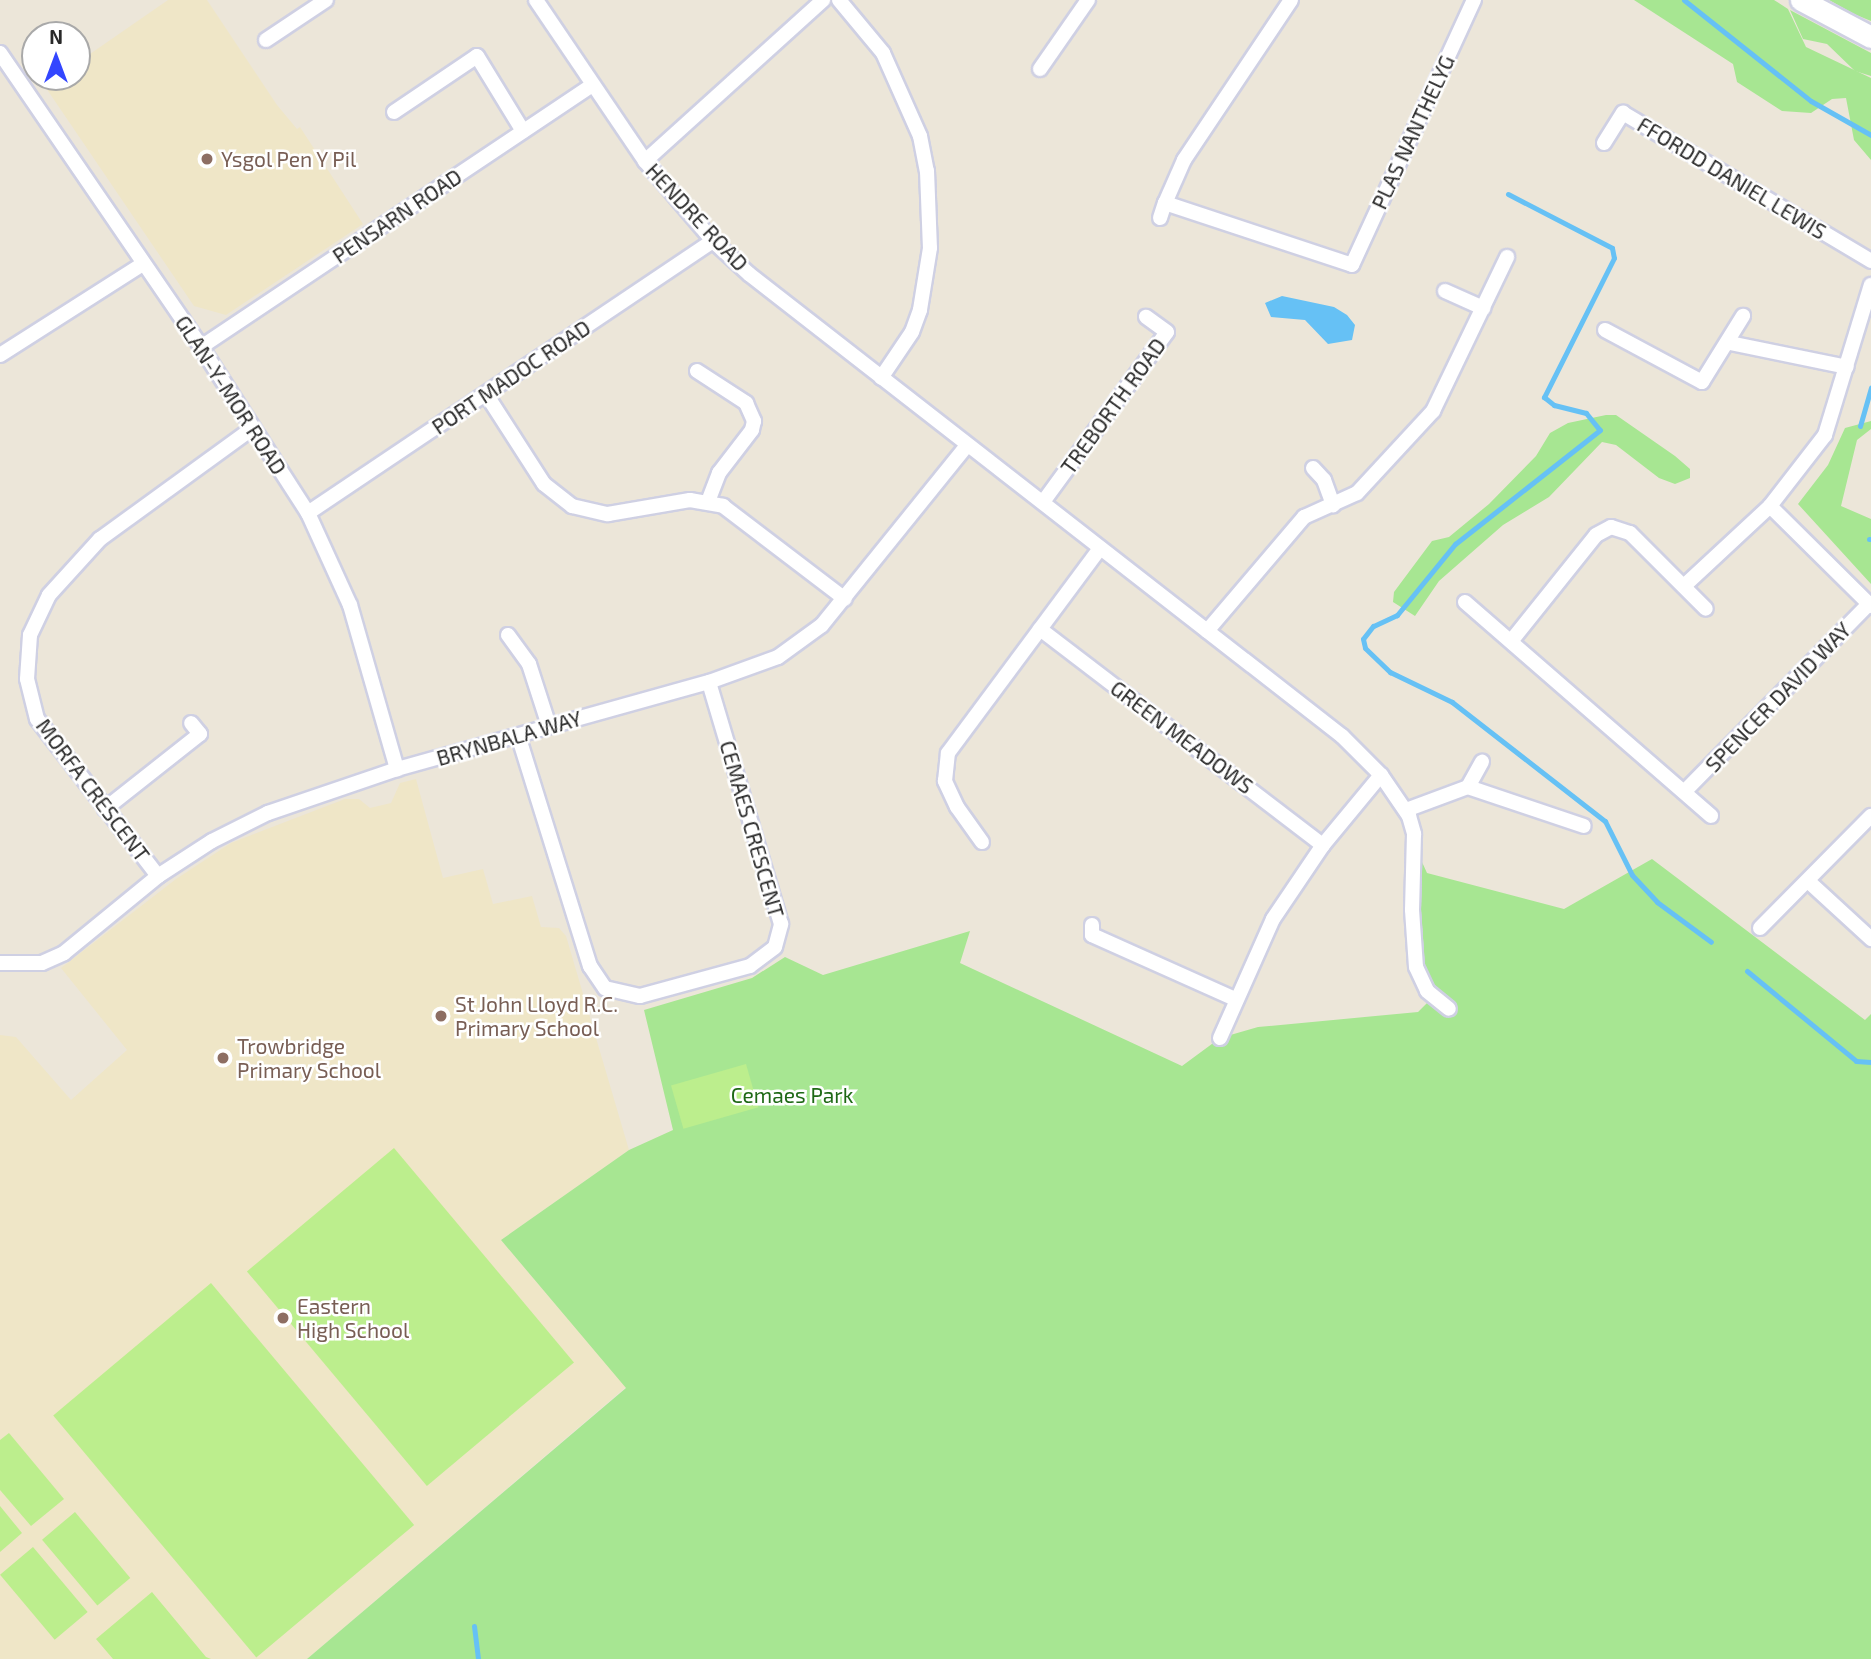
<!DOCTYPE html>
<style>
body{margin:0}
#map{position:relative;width:1871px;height:1659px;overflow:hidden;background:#ece6d9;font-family:"Exo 2",sans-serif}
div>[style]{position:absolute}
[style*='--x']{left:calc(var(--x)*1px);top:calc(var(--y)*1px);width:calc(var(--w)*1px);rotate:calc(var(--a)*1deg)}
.education>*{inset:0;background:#efe6c7}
.green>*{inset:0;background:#a7e692}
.pitch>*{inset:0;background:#bcee8d;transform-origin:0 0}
.water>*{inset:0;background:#66c1f5}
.stream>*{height:5px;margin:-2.5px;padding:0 2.5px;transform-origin:2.5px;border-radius:2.5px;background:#66c1f5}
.roads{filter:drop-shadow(2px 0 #cfd0e3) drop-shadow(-2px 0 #cfd0e3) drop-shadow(0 2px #cfd0e3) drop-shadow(0 -2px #cfd0e3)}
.street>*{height:14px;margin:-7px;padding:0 7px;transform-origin:7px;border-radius:7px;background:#fff}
.secondary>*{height:21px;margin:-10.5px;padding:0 10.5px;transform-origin:10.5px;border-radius:10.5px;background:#fff}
.dots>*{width:19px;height:19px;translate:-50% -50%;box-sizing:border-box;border:4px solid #fff;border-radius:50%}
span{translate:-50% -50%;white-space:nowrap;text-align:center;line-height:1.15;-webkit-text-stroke:5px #fff;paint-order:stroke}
.street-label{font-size:21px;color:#292929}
.education-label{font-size:21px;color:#785e54}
.left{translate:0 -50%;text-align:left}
.park-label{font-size:21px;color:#1f6916}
.north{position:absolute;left:21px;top:21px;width:70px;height:70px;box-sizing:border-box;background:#fff;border:2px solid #a9a9a9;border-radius:50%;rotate:0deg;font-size:19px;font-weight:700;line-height:28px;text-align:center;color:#292929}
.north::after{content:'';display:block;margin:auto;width:24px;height:32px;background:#3346ff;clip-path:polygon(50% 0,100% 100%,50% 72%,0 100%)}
</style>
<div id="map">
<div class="education">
<div style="clip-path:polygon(168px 0,207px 0,277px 105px,297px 129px,300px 127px,363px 224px,226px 315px,194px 306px,44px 85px,56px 77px,77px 77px,77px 63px)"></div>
<div style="clip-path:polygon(416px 779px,443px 878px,483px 869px,493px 904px,532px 896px,541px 927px,559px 928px,566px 936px,629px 1150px,501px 1240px,626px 1387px,307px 1659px,0 1659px,0 1035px,16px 1037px,71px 1100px,127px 1050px,61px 968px,176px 879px,231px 843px,345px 799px,359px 799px,370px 808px,391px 803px,400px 783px)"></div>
</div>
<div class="green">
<div style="clip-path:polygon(1634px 0,1774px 0,1788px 9px,1806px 47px,1871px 78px,1871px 160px,1854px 140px,1846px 98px,1832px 99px,1811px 113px,1782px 111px,1737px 82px,1733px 64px)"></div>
<div style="clip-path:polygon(1829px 0,1871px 0,1871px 21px,1854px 14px)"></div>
<div style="clip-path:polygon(1790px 10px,1871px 53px,1871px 76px,1855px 71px,1827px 44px,1803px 39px)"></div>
<div style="clip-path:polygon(1606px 415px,1616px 415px,1675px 456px,1690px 469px,1690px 478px,1675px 484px,1659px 478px,1616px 445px,1602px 442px,1549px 497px,1503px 525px,1439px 581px,1415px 616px,1393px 602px,1394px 592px,1432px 541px,1449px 537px,1489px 504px,1536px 456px,1550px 433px,1568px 423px)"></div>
<div style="clip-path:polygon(1871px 421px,1871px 429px,1857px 440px,1841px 506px,1871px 519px,1871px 584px,1798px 504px,1828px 465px,1845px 428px)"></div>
<div style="clip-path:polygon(1652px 859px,1865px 1020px,1871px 1014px,1871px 1659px,307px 1659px,626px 1388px,501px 1240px,629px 1150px,673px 1130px,644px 1010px,752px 978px,785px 957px,823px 975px,970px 931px,960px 963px,1182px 1066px,1220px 1038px,1258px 1027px,1418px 1012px,1429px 1001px,1416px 923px,1422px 862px,1427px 873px,1564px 909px)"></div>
</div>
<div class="pitch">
<div style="left:746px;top:1064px;width:45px;height:78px;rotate:74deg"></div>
<div style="left:394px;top:1148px;width:280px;height:192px;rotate:50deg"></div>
<div style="left:211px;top:1283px;width:316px;height:206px;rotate:50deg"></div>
<div style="clip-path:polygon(9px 1433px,64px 1499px,31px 1526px,0 1490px,0 1440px)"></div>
<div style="clip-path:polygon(0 1506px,22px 1533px,0 1552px)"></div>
<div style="left:75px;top:1512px;width:86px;height:43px;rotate:50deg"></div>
<div style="left:33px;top:1547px;width:85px;height:43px;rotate:50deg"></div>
<div style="clip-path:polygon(152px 1592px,206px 1657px,211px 1659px,113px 1659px,96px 1639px)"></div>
</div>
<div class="water">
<div style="clip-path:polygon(1282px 296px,1334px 307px,1347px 315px,1355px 325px,1352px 340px,1328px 344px,1305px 320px,1271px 317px,1265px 303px)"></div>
</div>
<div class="stream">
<div style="--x:1684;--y:0;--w:162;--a:38.5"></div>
<div style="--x:1811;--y:101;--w:69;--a:29.5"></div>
<div style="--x:1508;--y:194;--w:117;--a:27.4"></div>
<div style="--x:1612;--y:248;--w:10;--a:79"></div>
<div style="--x:1614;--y:258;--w:156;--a:116.7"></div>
<div style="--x:1544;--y:397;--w:13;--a:39"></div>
<div style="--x:1554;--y:405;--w:33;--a:14"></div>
<div style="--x:1586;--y:413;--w:22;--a:51"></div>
<div style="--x:1600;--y:430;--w:184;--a:141.8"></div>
<div style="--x:1455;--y:544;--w:92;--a:129.2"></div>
<div style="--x:1397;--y:615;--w:26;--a:155"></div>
<div style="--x:1373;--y:626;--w:16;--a:128"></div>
<div style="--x:1363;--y:639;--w:9;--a:77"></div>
<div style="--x:1365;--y:648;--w:35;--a:44"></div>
<div style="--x:1390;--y:672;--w:69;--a:25.8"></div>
<div style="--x:1452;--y:702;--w:194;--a:37.9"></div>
<div style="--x:1605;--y:821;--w:60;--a:63.4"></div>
<div style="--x:1632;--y:875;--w:37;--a:47"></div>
<div style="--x:1657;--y:902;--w:67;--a:36.5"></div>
<div style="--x:1860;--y:426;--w:40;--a:-74"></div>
<div style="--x:1869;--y:539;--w:2;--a:0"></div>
<div style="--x:1747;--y:971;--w:141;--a:39.5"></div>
<div style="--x:1856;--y:1061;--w:15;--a:4"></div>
<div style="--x:474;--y:1626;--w:33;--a:83"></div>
</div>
<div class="roads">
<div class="street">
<div style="--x:536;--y:0;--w:194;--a:55.9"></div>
<div style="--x:645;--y:161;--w:105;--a:49.6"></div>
<div style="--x:713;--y:241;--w:49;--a:42.5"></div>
<div style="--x:749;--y:274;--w:752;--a:37.92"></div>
<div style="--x:1342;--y:736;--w:55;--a:45"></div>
<div style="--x:1381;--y:775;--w:50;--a:55.7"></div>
<div style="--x:1409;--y:816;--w:19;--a:74"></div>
<div style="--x:1414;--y:834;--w:76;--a:91.5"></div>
<div style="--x:1412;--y:910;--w:57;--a:86"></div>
<div style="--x:1416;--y:967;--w:26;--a:65"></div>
<div style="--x:1427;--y:991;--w:28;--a:39"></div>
<div style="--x:839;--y:0;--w:69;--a:50.3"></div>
<div style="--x:883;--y:53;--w:91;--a:66"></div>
<div style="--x:920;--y:136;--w:36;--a:79"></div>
<div style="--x:927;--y:171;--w:77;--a:87.8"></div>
<div style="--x:930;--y:248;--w:63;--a:99.2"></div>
<div style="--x:920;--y:310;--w:23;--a:110"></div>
<div style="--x:912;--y:332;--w:55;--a:124"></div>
<div style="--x:1291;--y:0;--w:192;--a:123.8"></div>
<div style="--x:1184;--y:160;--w:47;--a:113.8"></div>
<div style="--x:1165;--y:203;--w:197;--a:18.3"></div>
<div style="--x:1352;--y:265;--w:292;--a:-65.3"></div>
<div style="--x:266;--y:40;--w:72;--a:-33.7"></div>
<div style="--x:0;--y:53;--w:356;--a:55.6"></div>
<div style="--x:201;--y:347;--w:197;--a:57.2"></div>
<div style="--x:308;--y:513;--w:101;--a:65.5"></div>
<div style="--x:350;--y:605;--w:171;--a:74"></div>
<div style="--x:1040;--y:69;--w:84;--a:-55.2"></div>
<div style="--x:394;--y:112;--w:100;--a:-34"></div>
<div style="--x:477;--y:56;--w:88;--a:58.5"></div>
<div style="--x:1604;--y:143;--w:36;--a:-58"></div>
<div style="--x:1623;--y:113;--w:289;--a:30.8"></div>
<div style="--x:645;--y:161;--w:240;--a:-42.1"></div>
<div style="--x:1160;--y:218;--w:16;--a:-72"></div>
<div style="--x:1445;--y:291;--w:42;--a:24.1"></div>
<div style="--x:1605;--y:330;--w:110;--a:28.2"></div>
<div style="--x:1702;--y:382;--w:78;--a:-58.2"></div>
<div style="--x:1730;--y:343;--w:119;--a:11.6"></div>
<div style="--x:201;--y:347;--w:471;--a:-33.8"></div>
<div style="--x:0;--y:355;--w:169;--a:-32.5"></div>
<div style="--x:697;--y:371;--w:59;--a:33.1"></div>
<div style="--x:746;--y:403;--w:20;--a:66"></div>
<div style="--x:754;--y:421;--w:9;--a:103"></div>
<div style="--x:752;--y:430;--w:54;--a:127.5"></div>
<div style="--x:719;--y:473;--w:30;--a:111"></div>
<div style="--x:486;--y:394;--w:107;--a:57.2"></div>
<div style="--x:544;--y:484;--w:36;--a:38"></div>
<div style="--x:572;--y:506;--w:37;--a:13"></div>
<div style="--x:608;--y:514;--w:83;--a:-9.7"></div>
<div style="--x:690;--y:500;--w:34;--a:10"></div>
<div style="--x:723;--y:506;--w:153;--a:37.3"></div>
<div style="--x:1313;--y:468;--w:16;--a:47"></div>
<div style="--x:1324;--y:480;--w:27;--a:70"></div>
<div style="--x:1043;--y:502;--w:210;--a:-53.9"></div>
<div style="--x:1167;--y:332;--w:26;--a:-144"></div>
<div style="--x:1770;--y:506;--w:142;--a:44.7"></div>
<div style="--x:308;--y:513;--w:488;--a:-33.9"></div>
<div style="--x:1684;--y:586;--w:117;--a:-42.9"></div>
<div style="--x:1770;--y:506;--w:90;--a:-52.2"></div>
<div style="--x:1825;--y:435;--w:157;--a:-73"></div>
<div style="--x:1465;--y:602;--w:326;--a:41"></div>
<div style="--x:1040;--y:629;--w:356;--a:37.4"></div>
<div style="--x:1207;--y:631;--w:150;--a:-49.6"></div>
<div style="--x:1304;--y:517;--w:58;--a:-24.4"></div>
<div style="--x:1357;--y:493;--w:112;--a:-47.2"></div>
<div style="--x:1433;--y:411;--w:171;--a:-64.3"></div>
<div style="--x:508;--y:635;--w:36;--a:54"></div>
<div style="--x:529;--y:664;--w:65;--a:72.1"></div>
<div style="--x:1512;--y:640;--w:134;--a:-51.3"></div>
<div style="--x:1596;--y:535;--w:17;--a:-28"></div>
<div style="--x:1611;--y:527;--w:20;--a:18"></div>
<div style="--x:1630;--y:533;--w:107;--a:45"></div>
<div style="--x:518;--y:735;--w:242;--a:72.7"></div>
<div style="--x:590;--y:966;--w:27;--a:56"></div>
<div style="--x:605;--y:988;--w:36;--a:13"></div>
<div style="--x:640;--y:996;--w:114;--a:-15.3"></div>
<div style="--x:750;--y:966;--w:31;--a:-37"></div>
<div style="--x:775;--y:947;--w:24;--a:-75"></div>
<div style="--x:781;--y:924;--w:252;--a:-106.6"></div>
<div style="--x:1468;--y:787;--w:122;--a:18.6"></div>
<div style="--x:1686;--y:790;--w:261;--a:-45.5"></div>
<div style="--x:105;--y:809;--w:121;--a:-38.3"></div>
<div style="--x:200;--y:734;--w:14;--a:-129"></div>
<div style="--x:1406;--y:810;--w:66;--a:-20.4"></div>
<div style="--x:1468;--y:787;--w:29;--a:-61"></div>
<div style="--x:982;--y:842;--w:43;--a:-125.5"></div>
<div style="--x:957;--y:807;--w:29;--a:-115"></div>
<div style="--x:945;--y:781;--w:28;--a:-84"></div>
<div style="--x:948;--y:753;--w:255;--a:-53.4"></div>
<div style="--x:158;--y:876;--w:198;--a:-127.6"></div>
<div style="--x:37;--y:719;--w:41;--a:-104"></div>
<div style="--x:27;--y:679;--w:44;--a:-86.1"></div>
<div style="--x:30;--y:635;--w:44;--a:-64.6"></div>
<div style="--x:49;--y:595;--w:76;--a:-47.7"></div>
<div style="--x:100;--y:539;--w:189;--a:-36"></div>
<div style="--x:1808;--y:881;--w:86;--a:42.6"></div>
<div style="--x:1092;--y:925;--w:10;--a:90"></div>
<div style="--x:1092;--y:935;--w:157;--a:24.1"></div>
<div style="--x:1760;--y:928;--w:158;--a:-45.3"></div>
<div style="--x:0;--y:963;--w:42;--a:0"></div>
<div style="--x:42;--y:963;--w:24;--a:-24"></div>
<div style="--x:64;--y:953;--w:122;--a:-39.3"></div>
<div style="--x:158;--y:876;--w:64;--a:-32.9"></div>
<div style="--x:212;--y:841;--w:63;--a:-26.6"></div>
<div style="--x:268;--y:813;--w:136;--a:-18.8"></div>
<div style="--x:397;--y:769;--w:324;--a:-15.6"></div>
<div style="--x:709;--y:682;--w:73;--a:-19.9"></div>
<div style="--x:778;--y:657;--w:54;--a:-36"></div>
<div style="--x:822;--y:625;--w:231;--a:-51.1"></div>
<div style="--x:1220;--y:1038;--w:130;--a:-66"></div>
<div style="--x:1273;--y:919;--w:89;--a:-56"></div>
<div style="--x:1323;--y:845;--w:91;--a:-50.4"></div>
</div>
<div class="secondary">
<div style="--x:1801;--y:0;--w:79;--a:27.9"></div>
</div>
</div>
<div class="dots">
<div style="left:207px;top:159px;background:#8d6e63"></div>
<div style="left:441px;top:1016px;background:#8d6e63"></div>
<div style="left:223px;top:1058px;background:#8d6e63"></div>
<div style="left:283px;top:1318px;background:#8d6e63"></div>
</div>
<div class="street-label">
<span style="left:1413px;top:132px;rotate:-65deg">PLAS NANTHELYG</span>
<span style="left:1732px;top:178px;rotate:31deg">FFORDD DANIEL LEWIS</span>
<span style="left:397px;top:216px;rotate:-34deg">PENSARN ROAD</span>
<span style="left:697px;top:217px;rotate:47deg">HENDRE ROAD</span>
<span style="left:511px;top:377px;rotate:-34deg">PORT MADOC ROAD</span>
<span style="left:231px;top:395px;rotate:57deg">GLAN-Y-MOR ROAD</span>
<span style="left:1113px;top:406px;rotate:-54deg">TREBORTH ROAD</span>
<span style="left:1778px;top:697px;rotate:-46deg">SPENCER DAVID WAY</span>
<span style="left:1182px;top:737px;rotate:37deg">GREEN MEADOWS</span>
<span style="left:509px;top:738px;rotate:-16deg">BRYNBALA WAY</span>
<span style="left:93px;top:790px;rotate:53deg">MORFA CRESCENT</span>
<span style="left:752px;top:829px;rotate:74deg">CEMAES CRESCENT</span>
</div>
<div class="education-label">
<span class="left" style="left:221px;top:159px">Ysgol Pen Y Pil</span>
<span class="left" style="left:455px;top:1016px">St John Lloyd R.C.<br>Primary School</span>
<span class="left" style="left:237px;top:1058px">Trowbridge<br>Primary School</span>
<span class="left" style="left:297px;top:1318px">Eastern<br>High School</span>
</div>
<div class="park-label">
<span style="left:792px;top:1095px">Cemaes Park</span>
</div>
<div class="north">N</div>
</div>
